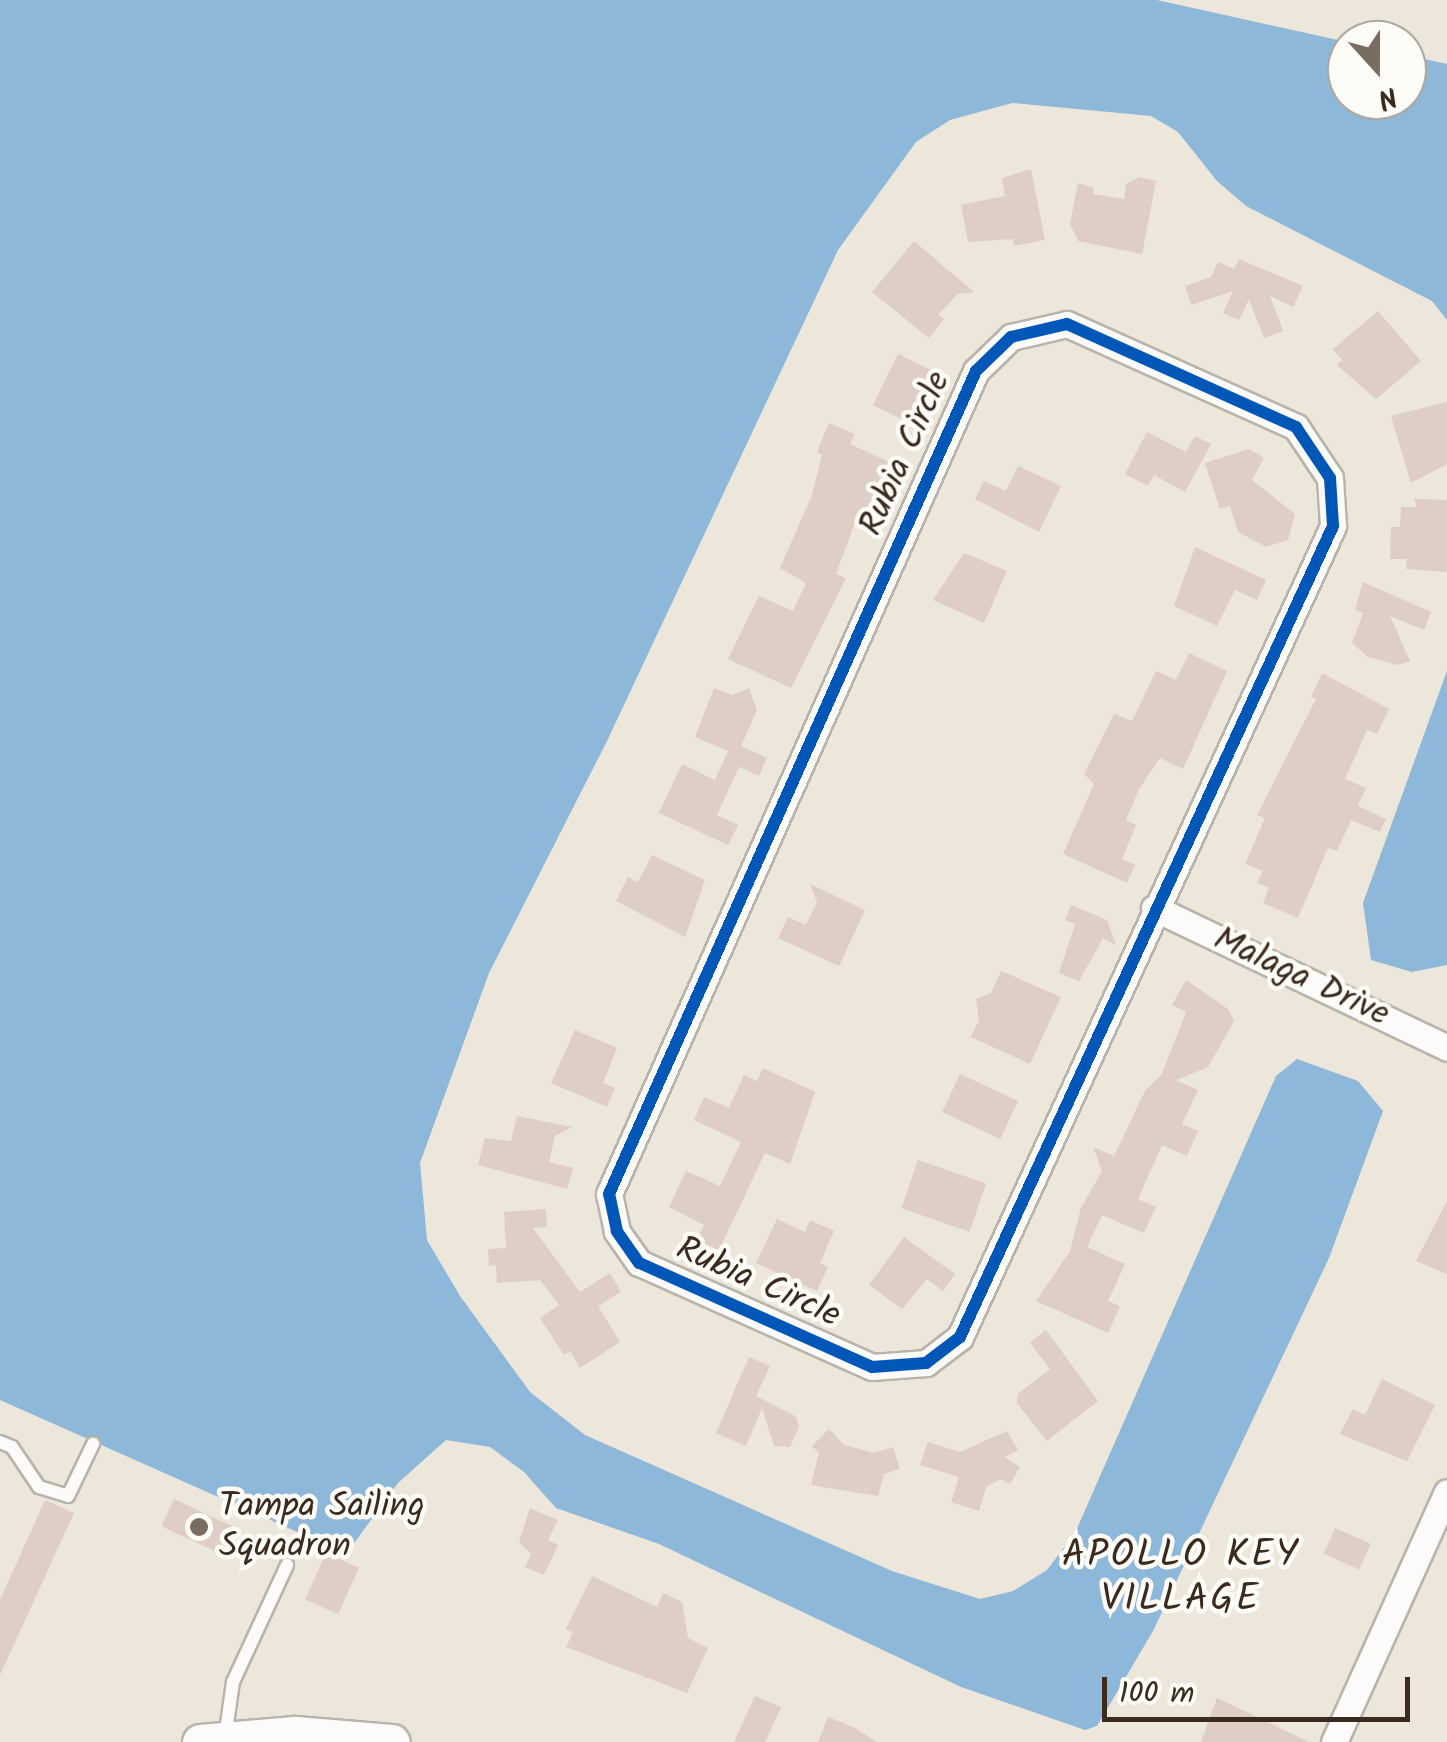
<!DOCTYPE html>
<style>
body{margin:0}
#map{position:relative;width:1447px;height:1742px;overflow:hidden;background:#ede6da;font-family:Kalam,sans-serif}
div>[style]{position:absolute}
[style*='--x']{left:calc(var(--x)*1px);top:calc(var(--y)*1px);width:calc(var(--w)*1px);rotate:calc(var(--a)*1deg)}
.water>*{inset:0;background:#8eb8d9}
.building>*{inset:0;background:#decec5;transform-origin:0 0}
.roads{filter:drop-shadow(2px 0 #b9b3aa) drop-shadow(-2px 0 #b9b3aa) drop-shadow(0 2px #b9b3aa) drop-shadow(0 -2px #b9b3aa)}
.service>*{height:12px;margin:-6px;padding:0 6px;transform-origin:6px;border-radius:6px;background:#fcfbf9}
.minor>*{height:25px;margin:-12.5px;padding:0 12.5px;transform-origin:12.5px;border-radius:12.5px;background:#fcfbf9}
.secondary>*{height:35px;margin:-17.5px;padding:0 17.5px;transform-origin:17.5px;border-radius:17.5px;background:#fcfbf9}
.cycleway>*{height:12px;margin:-6px;padding:0 6px;transform-origin:6px;border-radius:6px;background:#0057b8}
.dots>*{width:28px;height:28px;translate:-50% -50%;box-sizing:border-box;border:5px solid #fdfcf7;border-radius:50%}
span{translate:-50% -50%;white-space:nowrap;text-align:center;line-height:1.15;-webkit-text-stroke:9px #fdfcf7;paint-order:stroke}
.street-label{font-size:35px;color:#3b2a1e}
.poi-label{font-size:35px;color:#3b2a1e}
.left{translate:0 -50%;text-align:left}
.neighbourhood-label{font-size:38px;color:#3b2a1e;letter-spacing:2.5px}
.north{position:absolute;left:1327px;top:20px;width:100px;height:100px;box-sizing:border-box;background:#fdfcf7;border:2px solid #afa8a0;border-radius:50%;rotate:159deg;font-size:28px;font-weight:700;line-height:40px;text-align:center;color:#3b2a1e}
.north::after{content:'';display:block;margin:auto;width:35px;height:45px;background:#796c60;clip-path:polygon(50% 0,100% 100%,50% 72%,0 100%)}
.scale{position:absolute;left:1102px;top:1677px;width:308px;height:45px;box-sizing:border-box;border:5px solid #3b2a1e;border-top:0;padding-left:12px;font-size:30px;line-height:35px;white-space:nowrap;color:#3b2a1e;-webkit-text-stroke:8px #fdfcf7;paint-order:stroke}
</style>
<div id="map">
<div class="water">
<div style="clip-path:polygon(0 0,1157px 0,1347px 42px,1347px 100px,1407px 100px,1407px 55px,1447px 64px,1447px 320px,1432px 301px,1246px 206px,1217px 181px,1178px 132px,1151px 116px,1012px 103px,950px 120px,916px 142px,838px 250px,607px 741px,489px 973px,420px 1163px,427px 1240px,460px 1296px,530px 1392px,585px 1435px,892px 1571px,980px 1599px,1013px 1591px,1047px 1570px,1075px 1533px,1276px 1076px,1297px 1059px,1358px 1081px,1383px 1111px,1329px 1258px,1153px 1631px,1097px 1726px,1085px 1730px,961px 1687px,659px 1544px,556px 1508px,524px 1472px,490px 1447px,446px 1440px,398px 1483px,352px 1546px,340px 1551px,0 1400px)"></div>
<div style="clip-path:polygon(1447px 671px,1447px 965px,1412px 972px,1371px 960px,1363px 903px)"></div>
</div>
<div class="building">
<div style="clip-path:polygon(1031px 169px,1045px 240px,1014px 246px,1013px 239px,968px 242px,961px 205px,1005px 196px,1002px 178px)"></div>
<div style="clip-path:polygon(1139px 177px,1156px 181px,1142px 254px,1078px 241px,1070px 224px,1078px 183px,1094px 188px,1093px 194px,1124px 199px,1126px 184px)"></div>
<div style="clip-path:polygon(914px 241px,974px 292px,958px 294px,938px 315px,944px 319px,929px 338px,872px 292px)"></div>
<div style="clip-path:polygon(1239px 259px,1303px 286px,1293px 307px,1270px 296px,1283px 331px,1264px 338px,1249px 299px,1239px 320px,1223px 313px,1233px 291px,1191px 305px,1185px 286px,1211px 277px,1218px 262px,1234px 269px)"></div>
<div style="clip-path:polygon(1378px 311px,1421px 361px,1376px 399px,1337px 365px,1342px 360px,1333px 349px)"></div>
<div style="left:898px;top:354px;width:48px;height:57px;rotate:26deg"></div>
<div style="clip-path:polygon(1447px 402px,1447px 464px,1411px 483px,1391px 416px)"></div>
<div style="clip-path:polygon(829px 423px,855px 434px,850px 444px,904px 469px,880px 478px,871px 501px,880px 524px,858px 514px,836px 574px,846px 578px,791px 688px,728px 659px,759px 596px,793px 611px,806px 583px,780px 568px,812px 495px,822px 455px,817px 452px)"></div>
<div style="clip-path:polygon(1147px 432px,1186px 452px,1195px 436px,1211px 444px,1185px 492px,1154px 475px,1148px 486px,1125px 474px)"></div>
<div style="clip-path:polygon(1249px 449px,1264px 458px,1252px 480px,1295px 514px,1288px 540px,1266px 547px,1238px 532px,1230px 506px,1220px 509px,1205px 463px)"></div>
<div style="clip-path:polygon(1018px 466px,1061px 486px,1039px 532px,975px 499px,984px 481px,1006px 491px)"></div>
<div style="clip-path:polygon(1414px 499px,1447px 500px,1447px 572px,1406px 569px,1407px 559px,1390px 559px,1391px 527px,1400px 527px,1401px 507px,1417px 507px)"></div>
<div style="clip-path:polygon(1195px 547px,1266px 580px,1257px 600px,1235px 590px,1217px 626px,1174px 606px)"></div>
<div style="clip-path:polygon(964px 553px,1007px 571px,984px 623px,933px 600px)"></div>
<div style="clip-path:polygon(1363px 582px,1431px 612px,1424px 630px,1390px 616px,1410px 661px,1398px 665px,1368px 657px,1352px 643px,1363px 613px,1355px 610px)"></div>
<div style="clip-path:polygon(1189px 653px,1227px 671px,1183px 769px,1160px 758px,1139px 789px,1126px 820px,1136px 825px,1122px 859px,1135px 865px,1127px 883px,1063px 854px,1094px 784px,1084px 774px,1114px 714px,1132px 721px,1156px 671px,1176px 680px)"></div>
<div style="clip-path:polygon(1322px 673px,1389px 709px,1377px 734px,1367px 730px,1345px 779px,1366px 788px,1358px 806px,1386px 819px,1380px 832px,1351px 820px,1337px 851px,1328px 848px,1298px 918px,1263px 903px,1269px 888px,1257px 883px,1263px 871px,1245px 864px,1265px 818px,1257px 815px,1316px 699px,1311px 697px)"></div>
<div style="clip-path:polygon(714px 688px,732px 695px,749px 688px,757px 710px,741px 746px,767px 758px,759px 776px,739px 767px,717px 815px,738px 825px,728px 845px,659px 813px,682px 764px,715px 780px,728px 751px,695px 737px)"></div>
<div style="clip-path:polygon(652px 855px,705px 880px,685px 937px,616px 901px,628px 877px,638px 882px)"></div>
<div style="clip-path:polygon(810px 884px,865px 910px,839px 966px,778px 938px,788px 917px,806px 925px,817px 902px)"></div>
<div style="clip-path:polygon(1071px 905px,1107px 920px,1116px 945px,1103px 938px,1079px 981px,1059px 973px,1075px 924px,1065px 920px)"></div>
<div style="clip-path:polygon(1001px 971px,1061px 997px,1030px 1064px,971px 1037px,979px 1020px,976px 999px,991px 993px)"></div>
<div style="clip-path:polygon(1186px 980px,1228px 1009px,1234px 1021px,1208px 1067px,1176px 1080px,1198px 1090px,1182px 1124px,1198px 1131px,1187px 1156px,1162px 1145px,1138px 1199px,1156px 1207px,1144px 1233px,1102px 1215px,1087px 1247px,1125px 1264px,1108px 1301px,1120px 1306px,1108px 1333px,1036px 1301px,1070px 1251px,1081px 1208px,1102px 1171px,1093px 1147px,1114px 1156px,1145px 1091px,1162px 1074px,1186px 1012px,1172px 1005px)"></div>
<div style="clip-path:polygon(575px 1030px,617px 1048px,603px 1083px,615px 1088px,607px 1107px,551px 1083px)"></div>
<div style="clip-path:polygon(763px 1068px,815px 1092px,790px 1164px,765px 1153px,719px 1250px,697px 1240px,704px 1225px,669px 1207px,686px 1171px,720px 1186px,741px 1142px,694px 1120px,704px 1097px,729px 1108px,744px 1075px,757px 1081px)"></div>
<div style="left:960px;top:1074px;width:64px;height:42px;rotate:25deg"></div>
<div style="clip-path:polygon(517px 1116px,572px 1127px,555px 1136px,549px 1162px,573px 1168px,567px 1189px,478px 1165px,485px 1138px,511px 1141px)"></div>
<div style="left:918px;top:1160px;width:72px;height:51px;rotate:19deg"></div>
<div style="clip-path:polygon(1447px 1201px,1447px 1274px,1416px 1261px)"></div>
<div style="clip-path:polygon(546px 1209px,547px 1227px,533px 1228px,580px 1292px,610px 1273px,621px 1292px,598px 1306px,620px 1342px,580px 1368px,570px 1351px,564px 1355px,540px 1318px,559px 1305px,540px 1280px,497px 1283px,496px 1265px,489px 1266px,488px 1249px,506px 1248px,504px 1212px)"></div>
<div style="clip-path:polygon(777px 1219px,805px 1232px,810px 1220px,834px 1231px,820px 1263px,828px 1267px,817px 1291px,756px 1263px)"></div>
<div style="clip-path:polygon(904px 1237px,955px 1274px,943px 1291px,927px 1279px,902px 1309px,869px 1285px)"></div>
<div style="clip-path:polygon(1046px 1330px,1098px 1401px,1047px 1441px,1017px 1403px,1018px 1394px,1050px 1369px,1030px 1343px)"></div>
<div style="clip-path:polygon(749px 1357px,770px 1366px,756px 1396px,795px 1416px,799px 1426px,790px 1447px,774px 1446px,762px 1408px,746px 1446px,716px 1433px)"></div>
<div style="clip-path:polygon(1382px 1379px,1435px 1405px,1407px 1461px,1340px 1434px,1353px 1409px,1365px 1415px)"></div>
<div style="clip-path:polygon(829px 1429px,844px 1445px,874px 1453px,893px 1447px,900px 1469px,884px 1474px,878px 1496px,811px 1485px,819px 1453px,812px 1446px)"></div>
<div style="clip-path:polygon(1007px 1431px,1018px 1450px,1005px 1457px,1020px 1467px,1010px 1484px,1001px 1479px,986px 1487px,979px 1511px,951px 1502px,959px 1477px,920px 1465px,928px 1442px,960px 1452px)"></div>
<div style="left:174px;top:1499px;width:69px;height:30px;rotate:25deg"></div>
<div style="clip-path:polygon(45px 1500px,74px 1513px,0 1675px,0 1600px)"></div>
<div style="clip-path:polygon(530px 1508px,558px 1520px,548px 1540px,558px 1545px,544px 1575px,525px 1567px,531px 1554px,519px 1542px)"></div>
<div style="left:1335px;top:1528px;width:39px;height:28px;rotate:24deg"></div>
<div style="left:326px;top:1553px;width:36px;height:51px;rotate:24deg"></div>
<div style="clip-path:polygon(592px 1576px,657px 1607px,663px 1593px,682px 1602px,688px 1638px,708px 1648px,687px 1693px,566px 1647px,573px 1633px,566px 1629px)"></div>
<div style="clip-path:polygon(755px 1696px,781px 1707px,765px 1742px,734px 1742px)"></div>
<div style="clip-path:polygon(1217px 1698px,1309px 1742px,1201px 1742px)"></div>
<div style="clip-path:polygon(828px 1717px,853px 1727px,877px 1742px,818px 1742px)"></div>
</div>
<div class="roads">
<div class="service">
<div style="--x:0;--y:1442;--w:13;--a:23"></div>
<div style="--x:12;--y:1447;--w:48;--a:56"></div>
<div style="--x:39;--y:1487;--w:30;--a:17"></div>
<div style="--x:68;--y:1496;--w:58;--a:-64.3"></div>
<div style="--x:225;--y:1738;--w:57;--a:-81.9"></div>
<div style="--x:233;--y:1682;--w:129;--a:-65.2"></div>
</div>
<div class="minor">
<div style="--x:1067;--y:324;--w:251;--a:24.2"></div>
<div style="--x:1296;--y:427;--w:61;--a:56.3"></div>
<div style="--x:1330;--y:478;--w:48;--a:86.4"></div>
<div style="--x:1333;--y:526;--w:893;--a:114.7"></div>
<div style="--x:960;--y:1337;--w:43;--a:142.6"></div>
<div style="--x:926;--y:1363;--w:54;--a:175.8"></div>
<div style="--x:872;--y:1367;--w:255;--a:-155.9"></div>
<div style="--x:639;--y:1263;--w:39;--a:-125"></div>
<div style="--x:617;--y:1231;--w:38;--a:-102"></div>
<div style="--x:609;--y:1194;--w:901;--a:-65.97"></div>
<div style="--x:976;--y:371;--w:49;--a:-44.2"></div>
<div style="--x:1011;--y:337;--w:57;--a:-13.1"></div>
<div style="--x:1154;--y:908;--w:325;--a:25.5"></div>
<div style="--x:1334;--y:1742;--w:274;--a:-65.7"></div>
</div>
<div class="secondary">
<div style="--x:200;--y:1742;--w:95;--a:-4.8"></div>
<div style="--x:295;--y:1734;--w:97;--a:4.7"></div>
</div>
</div>
<div class="cycleway">
<div style="--x:1067;--y:324;--w:251;--a:24.2"></div>
<div style="--x:1296;--y:427;--w:61;--a:56.3"></div>
<div style="--x:1330;--y:478;--w:48;--a:86.4"></div>
<div style="--x:1333;--y:526;--w:893;--a:114.7"></div>
<div style="--x:960;--y:1337;--w:43;--a:142.6"></div>
<div style="--x:926;--y:1363;--w:54;--a:175.8"></div>
<div style="--x:872;--y:1367;--w:255;--a:-155.9"></div>
<div style="--x:639;--y:1263;--w:39;--a:-125"></div>
<div style="--x:617;--y:1231;--w:38;--a:-102"></div>
<div style="--x:609;--y:1194;--w:901;--a:-65.97"></div>
<div style="--x:976;--y:371;--w:49;--a:-44.2"></div>
<div style="--x:1011;--y:337;--w:57;--a:-13.1"></div>
</div>
<div class="dots">
<div style="left:199px;top:1527px;background:#796c60"></div>
</div>
<div class="street-label">
<span style="left:906px;top:454px;rotate:-66deg">Rubia Circle</span>
<span style="left:1301px;top:978px;rotate:25deg">Malaga Drive</span>
<span style="left:758px;top:1283px;rotate:24deg">Rubia Circle</span>
</div>
<div class="poi-label">
<span class="left" style="left:219px;top:1527px">Tampa Sailing<br>Squadron</span>
</div>
<div class="neighbourhood-label">
<span style="left:1181px;top:1579px">APOLLO KEY<br>VILLAGE</span>
</div>
<div class="north">N</div>
<div class="scale">100 m</div>
</div>
